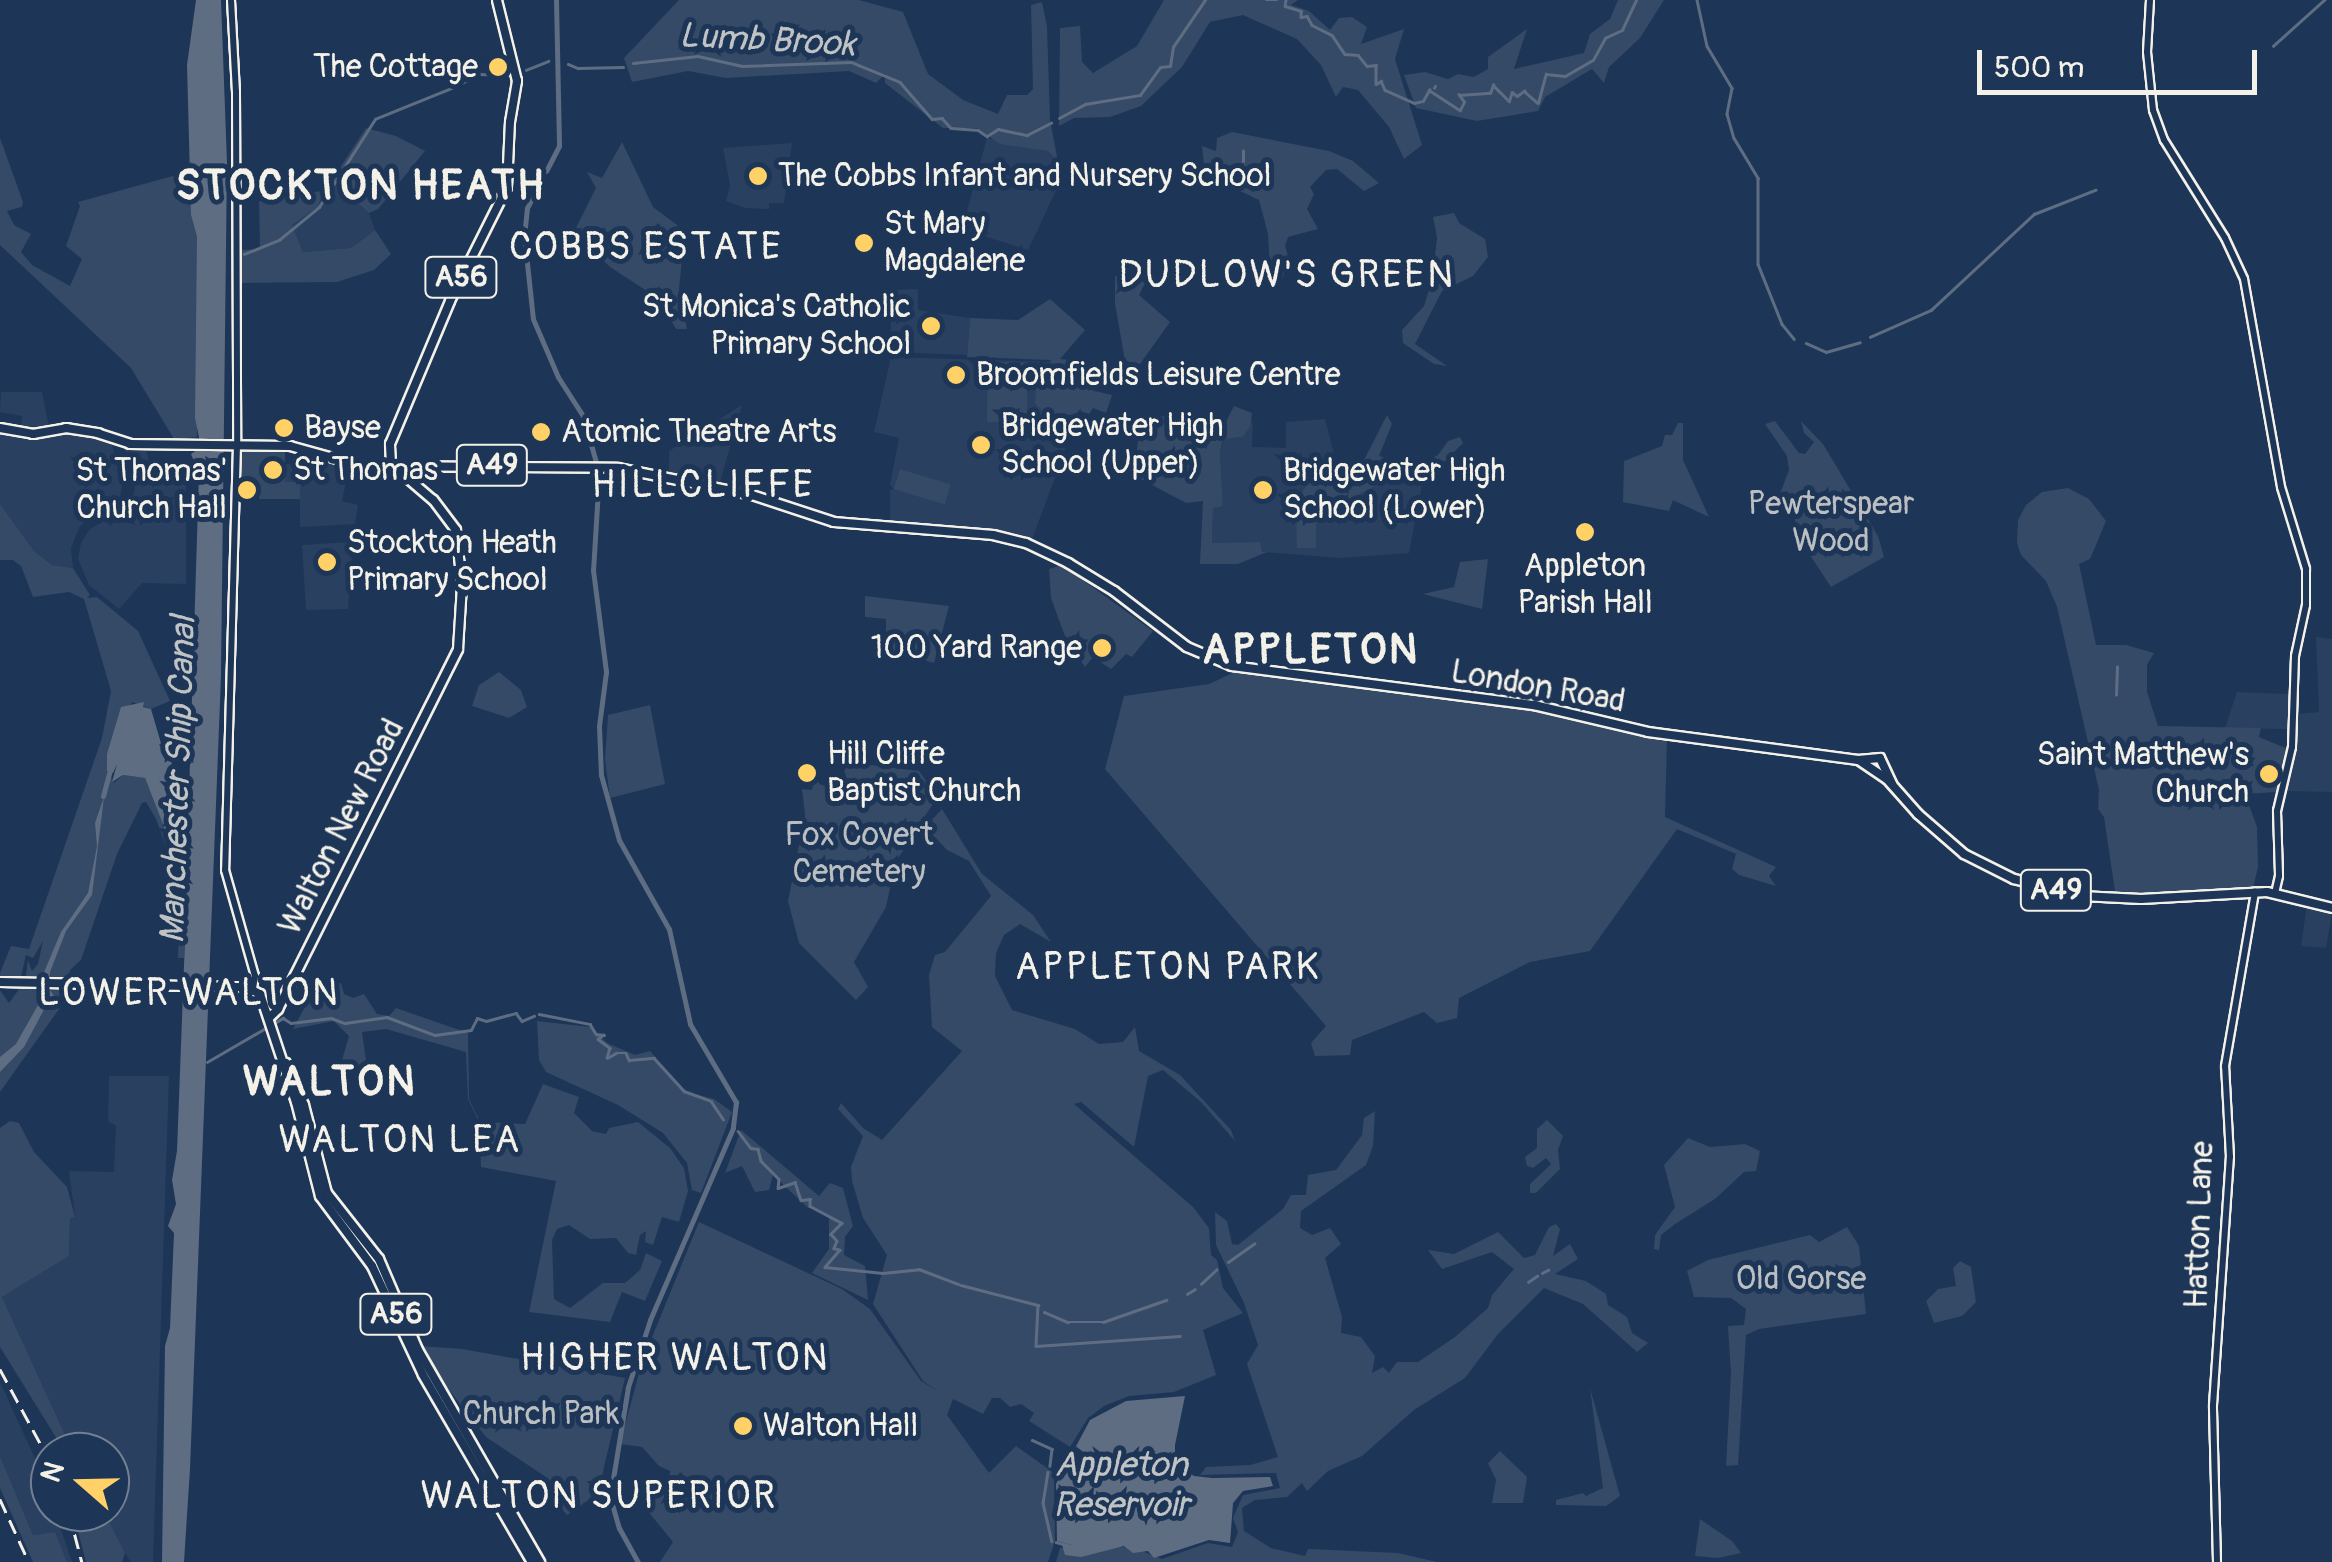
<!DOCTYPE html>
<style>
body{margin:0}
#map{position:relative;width:2332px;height:1562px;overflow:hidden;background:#1d3557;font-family:Pangolin,sans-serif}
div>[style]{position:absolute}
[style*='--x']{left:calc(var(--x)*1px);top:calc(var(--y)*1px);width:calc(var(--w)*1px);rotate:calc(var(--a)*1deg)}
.built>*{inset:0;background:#2a4060}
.green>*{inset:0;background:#354a67;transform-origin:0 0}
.water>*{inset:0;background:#5e6d82}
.stream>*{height:2.5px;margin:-1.25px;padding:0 1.25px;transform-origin:1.25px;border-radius:1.25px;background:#5e6d82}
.canal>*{height:5px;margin:-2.5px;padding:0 2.5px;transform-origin:2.5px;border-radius:2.5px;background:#5e6d82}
.roads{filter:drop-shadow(2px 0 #f4f1e8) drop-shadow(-2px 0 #f4f1e8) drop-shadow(0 2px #f4f1e8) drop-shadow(0 -2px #f4f1e8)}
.secondary>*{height:6px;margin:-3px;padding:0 3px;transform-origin:3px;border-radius:3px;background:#1d3557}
.primary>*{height:8px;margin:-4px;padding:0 4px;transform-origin:4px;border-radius:4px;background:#1d3557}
.trunk>*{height:8px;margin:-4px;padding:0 4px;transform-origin:4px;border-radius:4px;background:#1d3557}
.rail>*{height:2.5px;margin-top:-1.25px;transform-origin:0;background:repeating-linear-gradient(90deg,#f4f1e8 0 15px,transparent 0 23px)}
.dots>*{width:28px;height:28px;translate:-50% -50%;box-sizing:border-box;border:5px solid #1d3557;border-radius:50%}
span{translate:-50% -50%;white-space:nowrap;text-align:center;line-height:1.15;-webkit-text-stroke:10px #1d3557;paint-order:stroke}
.shield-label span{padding:2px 8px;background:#1d3557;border:2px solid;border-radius:8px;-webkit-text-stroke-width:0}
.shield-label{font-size:30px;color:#f4f1e8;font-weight:700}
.poi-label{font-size:32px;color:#f4f1e8}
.right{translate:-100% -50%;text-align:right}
.left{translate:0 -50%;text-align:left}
.park-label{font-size:32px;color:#bbbfc1}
.street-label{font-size:32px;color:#f4f1e8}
.water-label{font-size:35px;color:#c0c3c4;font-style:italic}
.quarter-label{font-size:38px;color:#f4f1e8;letter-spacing:2.5px}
.district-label{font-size:42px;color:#f4f1e8;font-weight:700;letter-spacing:2.5px}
.north{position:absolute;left:30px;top:1432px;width:100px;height:100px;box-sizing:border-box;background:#1d3557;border:2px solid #738091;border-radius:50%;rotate:290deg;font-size:28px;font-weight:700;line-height:40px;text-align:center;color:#f4f1e8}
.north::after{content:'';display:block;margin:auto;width:35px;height:45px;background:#ffd166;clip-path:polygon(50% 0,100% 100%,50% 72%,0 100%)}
.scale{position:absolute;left:1977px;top:50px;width:280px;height:45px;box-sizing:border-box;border:5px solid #f4f1e8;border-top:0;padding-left:12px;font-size:30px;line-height:35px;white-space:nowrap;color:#f4f1e8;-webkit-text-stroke:8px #1d3557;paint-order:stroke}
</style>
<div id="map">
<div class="built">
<div style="clip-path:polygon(987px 138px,1048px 151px,1060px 164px,1063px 176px,1028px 250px,962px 229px)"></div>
<div style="clip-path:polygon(792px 143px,784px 203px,769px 203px,769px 209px,745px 208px,726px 201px,730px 185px,723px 148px)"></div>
<div style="clip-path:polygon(332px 180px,369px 213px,375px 230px,351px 248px,303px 252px,292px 225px,318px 207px)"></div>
<div style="clip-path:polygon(918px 289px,918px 310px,970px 318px,967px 355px,890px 352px,892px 290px)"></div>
<div style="clip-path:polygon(891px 357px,1051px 362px,1040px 380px,1055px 416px,1078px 416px,1031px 542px,890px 524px,890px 490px,894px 489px,890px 485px,899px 438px,874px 432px)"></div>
<div style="clip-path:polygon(1px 392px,42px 392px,49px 427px,21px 426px,22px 416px,0 412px)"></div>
<div style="clip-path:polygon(742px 405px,720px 482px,669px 473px,669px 451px)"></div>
<div style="clip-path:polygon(1325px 419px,1339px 473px,1323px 473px,1346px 508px,1360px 494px,1392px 478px,1422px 485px,1409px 553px,1341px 558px,1262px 552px,1259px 542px,1212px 544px,1213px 508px,1223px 506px,1220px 452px,1224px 438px,1243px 437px,1253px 422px,1252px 447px,1286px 448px,1286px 422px)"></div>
<div style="clip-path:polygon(67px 430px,112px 445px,123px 482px,120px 497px,80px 526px,71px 548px,73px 568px,52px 565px,34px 551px,0 504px,0 432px,51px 437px)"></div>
<div style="clip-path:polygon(145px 447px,149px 460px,186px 470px,186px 584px,142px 583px,119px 609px,89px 585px,78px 559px,81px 543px,90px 529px,121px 511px,134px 493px,135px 481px,125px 449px)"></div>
<div style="clip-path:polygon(313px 457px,366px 474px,363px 485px,346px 482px,342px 501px,358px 505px,355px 524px,300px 527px,300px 483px,285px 482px,285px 464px,310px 465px)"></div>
<div style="clip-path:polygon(353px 542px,348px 609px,306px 610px,302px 545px)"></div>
<div style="clip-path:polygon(2316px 637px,2332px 639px,2332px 792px,2287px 791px,2298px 714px,2319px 712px)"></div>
<div style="clip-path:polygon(2237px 692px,2290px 694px,2289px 729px,2225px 728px)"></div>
<div style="clip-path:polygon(2307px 904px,2332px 912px,2326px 948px,2301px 946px)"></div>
<div style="clip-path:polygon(109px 1076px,169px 1076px,153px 1562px,131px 1562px,121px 1547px,104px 1512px,110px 1512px,110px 1452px,73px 1452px,2px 1297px,69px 1256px,70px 1218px,75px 1216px,69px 1171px,114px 1172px,116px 1126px,108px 1121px)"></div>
<div style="clip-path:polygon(0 1382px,50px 1491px,50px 1512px,59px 1512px,64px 1523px,61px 1530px,72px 1562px,67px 1562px,55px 1532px,33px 1535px,0 1456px)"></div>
</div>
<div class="green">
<div style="clip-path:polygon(679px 0,859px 0,903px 12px,928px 74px,963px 100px,998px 114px,1007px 95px,1027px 95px,1033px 89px,1031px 5px,1042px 2px,1047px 26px,1050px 120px,1058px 162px,1048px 151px,1000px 144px,977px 128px,943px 128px,885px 83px,885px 74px,876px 83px,849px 71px,726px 78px,688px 71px,632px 82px,624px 58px)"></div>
<div style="clip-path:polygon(1164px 0,1298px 0,1291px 5px,1309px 11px,1330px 30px,1339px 18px,1352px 17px,1367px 27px,1361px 44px,1404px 29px,1395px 59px,1422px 145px,1404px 159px,1389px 127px,1358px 90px,1343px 87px,1336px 97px,1321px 65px,1297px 39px,1243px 15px,1210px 22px,1182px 67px,1141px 106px,1110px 117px,1074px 118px,1059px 126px,1060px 28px,1080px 26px,1082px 62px,1093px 73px,1137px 46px)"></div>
<div style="clip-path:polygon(1618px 0,1664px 0,1640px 38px,1609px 67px,1604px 83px,1592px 69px,1545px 97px,1538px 111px,1477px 121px,1416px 108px,1404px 75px,1425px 72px,1448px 79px,1458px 74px,1474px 77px,1488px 69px,1488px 57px,1527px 29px,1514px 69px,1584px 53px,1590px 34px,1610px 19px)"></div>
<div style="clip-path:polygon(366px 128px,396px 136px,425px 151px,378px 209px,369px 213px,332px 180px)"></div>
<div style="clip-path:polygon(1232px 132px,1329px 151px,1353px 161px,1379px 183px,1364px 191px,1337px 169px,1326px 170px,1310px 187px,1314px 194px,1307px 209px,1318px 229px,1288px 237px,1285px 246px,1289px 259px,1282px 279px,1270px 270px,1268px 234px,1259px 200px,1221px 182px,1204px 165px,1202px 146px,1216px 151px,1217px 138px)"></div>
<div style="clip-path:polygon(0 138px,23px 202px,22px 207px,7px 211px,14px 225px,31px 234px,21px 252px,32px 265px,70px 286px,82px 259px,66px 246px,80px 206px,78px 202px,191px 171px,191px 215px,197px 237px,197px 437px,174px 439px,131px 368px,0 245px)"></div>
<div style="clip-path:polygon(622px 142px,653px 207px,685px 231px,679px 289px,687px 329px,676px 329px,664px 308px,666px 292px,659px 287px,647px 291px,610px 267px,574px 232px,596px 188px,587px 172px,602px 178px)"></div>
<div style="clip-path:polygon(324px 191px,318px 207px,292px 225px,303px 252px,351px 248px,375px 230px,391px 254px,374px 270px,337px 282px,241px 283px,241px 250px,260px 249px,259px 201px,278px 204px,279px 195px)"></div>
<div style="clip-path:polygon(1454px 213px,1459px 223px,1485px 239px,1488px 257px,1473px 276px,1442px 291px,1415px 344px,1447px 366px,1434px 364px,1403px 343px,1402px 330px,1424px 306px,1432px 280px,1437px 238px,1433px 217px)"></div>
<div style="clip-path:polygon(1124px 269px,1145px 283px,1139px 295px,1170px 322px,1140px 364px,1125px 361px,1115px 304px,1115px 277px)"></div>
<div style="clip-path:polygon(1050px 299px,1085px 330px,1060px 359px,1068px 360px,1061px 383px,1112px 395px,1106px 413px,1093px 408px,1089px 414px,1080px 411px,1078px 416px,1045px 413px,1035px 403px,1036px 390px,1051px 360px,967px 357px,970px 318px,1018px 320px)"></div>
<div style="left:988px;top:362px;width:40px;height:60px;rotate:1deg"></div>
<div style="clip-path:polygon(1234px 406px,1252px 413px,1251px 425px,1243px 437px,1223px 439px,1220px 452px,1223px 506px,1213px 508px,1212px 543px,1260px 542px,1262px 552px,1267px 552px,1238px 564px,1200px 564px,1203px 501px,1186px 503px,1141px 479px,1135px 469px,1138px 440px,1148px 418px,1162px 416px,1188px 423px,1198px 439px,1216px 441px)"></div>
<div style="clip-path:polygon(1387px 415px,1392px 424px,1379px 456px,1415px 467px,1438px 455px,1448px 441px,1460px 437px,1463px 443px,1441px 465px,1428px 469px,1422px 485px,1392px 478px,1360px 494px,1346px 508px,1342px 521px,1329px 520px,1316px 506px,1316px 548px,1297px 548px,1296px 505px,1313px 505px,1299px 497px,1311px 478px,1362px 464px)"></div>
<div style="clip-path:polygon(1775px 421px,1799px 453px,1805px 454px,1814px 442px,1804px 433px,1801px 421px,1823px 444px,1878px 536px,1884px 557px,1831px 587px,1790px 525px,1796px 523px,1793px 515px,1797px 505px,1787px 491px,1779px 496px,1789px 470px,1787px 456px,1765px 424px)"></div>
<div style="clip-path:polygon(1678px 423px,1683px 423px,1683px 460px,1709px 517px,1673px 500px,1669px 511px,1623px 502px,1624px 461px,1662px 446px,1665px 435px,1672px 435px)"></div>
<div style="clip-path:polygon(285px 445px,285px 482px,300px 482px,300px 499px,259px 499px,258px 482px,239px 482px,239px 446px)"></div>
<div style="left:900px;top:469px;width:53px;height:21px;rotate:17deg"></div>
<div style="clip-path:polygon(2068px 488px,2089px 499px,2106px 521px,2090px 559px,2079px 564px,2096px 645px,2126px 645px,2154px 653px,2147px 665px,2147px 692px,2158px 726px,2261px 728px,2259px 737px,2288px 749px,2277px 792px,2245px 794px,2257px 827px,2258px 867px,2252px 892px,2116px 898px,2104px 817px,2098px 809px,2099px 790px,2057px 607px,2046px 581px,2021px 555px,2017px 543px,2018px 520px,2026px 505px,2042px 492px)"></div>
<div style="clip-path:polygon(0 504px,34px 551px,52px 565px,73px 568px,90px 595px,87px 598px,97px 597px,138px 631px,170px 701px,151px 709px,132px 702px,113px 739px,107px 769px,114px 783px,123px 775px,145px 778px,187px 886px,184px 958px,178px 958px,180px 885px,156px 819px,146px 802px,142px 803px,117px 854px,81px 960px,70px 970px,67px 987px,74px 988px,0 1092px,0 990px,9px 1003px,25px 981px,28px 960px,32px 971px,38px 964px,43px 941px,33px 958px,26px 955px,21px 977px,7px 978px,0 976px,0 973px,11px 946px,29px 949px,102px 738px,111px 691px,84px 599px,69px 592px,33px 597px,21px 566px,13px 560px,0 560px)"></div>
<div style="clip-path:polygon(1488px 559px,1482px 609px,1423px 594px,1454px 587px,1460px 562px)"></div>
<div style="clip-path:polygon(1062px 565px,1153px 631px,1132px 657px,1126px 654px,1111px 669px,1093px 657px,1085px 667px,1066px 639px,1051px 598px,1049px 569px)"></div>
<div style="clip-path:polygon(865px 596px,949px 606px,934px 663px,896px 652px,894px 661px,886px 660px,886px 619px,865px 617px)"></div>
<div style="clip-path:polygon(1237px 671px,1534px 705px,1667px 739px,1665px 817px,1776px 867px,1769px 876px,1776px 886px,1739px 875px,1732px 869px,1736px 854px,1677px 829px,1590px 951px,1530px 962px,1459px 998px,1457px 1018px,1437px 1023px,1424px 1012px,1352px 1040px,1350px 1055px,1315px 1056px,1311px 1043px,1326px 1026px,1105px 769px,1124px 696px,1209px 684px)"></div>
<div style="clip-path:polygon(499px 672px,521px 690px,527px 707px,509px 718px,472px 706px,479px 685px)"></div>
<div style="clip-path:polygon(650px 705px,665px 784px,610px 798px,605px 759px,608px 715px)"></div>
<div style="clip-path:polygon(846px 762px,919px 771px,938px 797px,920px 823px,900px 821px,899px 837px,916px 835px,896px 860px,886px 907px,854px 962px,868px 987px,856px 1000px,799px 943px,788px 901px,805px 815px,802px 789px,812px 790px,814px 778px,821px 785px,842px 787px)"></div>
<div style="clip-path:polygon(942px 809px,982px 874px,1033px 915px,1051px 942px,1020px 924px,1004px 935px,996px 953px,995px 976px,1012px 1010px,1075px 1029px,1099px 1044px,1123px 1042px,1135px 1027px,1139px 1051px,1180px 1075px,1231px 1130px,1235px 1141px,1201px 1102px,1163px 1070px,1148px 1076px,1134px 1147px,1081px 1102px,1074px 1104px,1193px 1207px,1209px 1228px,1211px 1255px,1217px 1260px,1223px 1288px,1243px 1313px,1203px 1330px,1216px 1375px,1174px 1392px,1129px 1396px,1104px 1406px,1088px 1418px,1070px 1447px,1029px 1421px,1034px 1413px,1021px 1404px,1010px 1407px,1000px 1398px,992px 1398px,983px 1414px,953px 1399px,947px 1415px,989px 1473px,1016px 1446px,1054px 1473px,1055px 1541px,1048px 1562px,660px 1562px,673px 1542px,642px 1504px,668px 1489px,670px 1471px,659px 1466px,642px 1447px,620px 1444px,642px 1362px,699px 1222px,842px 1289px,870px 1309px,921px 1381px,939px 1392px,923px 1381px,873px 1304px,887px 1255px,863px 1218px,852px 1181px,851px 1167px,863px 1136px,838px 1109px,841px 1103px,863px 1128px,882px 1140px,962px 1051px,932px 1027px,929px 975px,935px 955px,945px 952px,991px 896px,969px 861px,947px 850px,925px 827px)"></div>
<div style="clip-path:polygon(328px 983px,341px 983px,344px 994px,353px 998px,364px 994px,377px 1014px,389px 1016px,396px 1008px,468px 1033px,469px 1099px,480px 1122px,525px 1124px,543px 1084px,579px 1097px,574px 1113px,592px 1131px,606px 1134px,609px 1128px,638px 1122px,670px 1148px,684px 1168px,688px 1191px,679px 1222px,662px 1217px,653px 1245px,645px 1242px,646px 1231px,640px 1235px,636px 1255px,628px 1253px,616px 1238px,590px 1239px,569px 1225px,557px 1229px,552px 1240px,554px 1299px,570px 1308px,603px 1283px,625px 1283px,640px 1270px,646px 1253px,662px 1261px,645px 1301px,622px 1292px,610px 1322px,529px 1312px,556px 1181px,481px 1167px,479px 1122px,468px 1099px,466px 1052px,386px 1029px,362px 1032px,370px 1088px,366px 1092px,359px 1090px,353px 1060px,342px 1060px,349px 1036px,334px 1021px,293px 1029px,314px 990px)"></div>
<div style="clip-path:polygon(537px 1021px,590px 1027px,607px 1043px,635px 1055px,650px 1051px,687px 1092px,714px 1099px,732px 1112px,701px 1193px,692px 1190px,687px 1163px,663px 1133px,618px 1105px,546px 1072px,539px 1060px)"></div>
<div style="clip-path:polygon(1375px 1111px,1373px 1146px,1366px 1165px,1301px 1211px,1300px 1228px,1312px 1235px,1330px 1228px,1341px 1244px,1325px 1258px,1342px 1317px,1341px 1333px,1361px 1337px,1375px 1356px,1372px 1373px,1383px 1367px,1389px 1373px,1397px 1362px,1418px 1362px,1455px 1337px,1488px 1308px,1492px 1295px,1514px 1269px,1492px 1252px,1442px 1269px,1428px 1250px,1454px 1254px,1498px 1232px,1524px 1258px,1535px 1255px,1549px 1227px,1556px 1224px,1560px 1229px,1553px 1256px,1570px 1244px,1578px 1259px,1555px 1274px,1586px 1281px,1606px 1294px,1608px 1305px,1627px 1317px,1632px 1333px,1648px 1343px,1637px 1352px,1583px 1304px,1544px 1288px,1498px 1334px,1465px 1378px,1414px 1410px,1362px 1456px,1328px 1471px,1307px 1491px,1302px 1483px,1287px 1497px,1255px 1500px,1242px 1508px,1244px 1531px,1271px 1548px,1305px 1556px,1308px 1549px,1398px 1553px,1437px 1562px,1056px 1562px,1060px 1548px,1132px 1547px,1162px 1559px,1208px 1543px,1232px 1547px,1238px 1532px,1233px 1518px,1243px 1495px,1280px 1488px,1276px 1473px,1200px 1475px,1206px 1467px,1250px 1465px,1278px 1457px,1247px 1364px,1258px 1345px,1244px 1303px,1216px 1245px,1215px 1212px,1227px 1221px,1232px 1244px,1238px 1245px,1283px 1209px,1291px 1195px,1306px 1195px,1308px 1175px,1336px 1170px,1362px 1135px,1364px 1118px)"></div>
<div style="clip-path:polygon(1547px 1120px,1563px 1136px,1558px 1150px,1560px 1169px,1536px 1193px,1530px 1193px,1530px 1184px,1551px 1164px,1546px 1158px,1533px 1168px,1527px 1166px,1525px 1157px,1537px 1148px,1537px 1129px)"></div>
<div style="clip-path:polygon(10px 1121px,19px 1123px,34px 1152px,67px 1187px,75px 1217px,70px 1218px,69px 1256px,2px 1297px,73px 1452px,65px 1452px,0 1347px,0 1128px)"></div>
<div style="clip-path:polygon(741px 1130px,819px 1196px,830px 1183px,843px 1188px,853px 1226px,845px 1237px,844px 1255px,865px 1266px,868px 1300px,812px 1273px,829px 1249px,829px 1215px,807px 1207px,773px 1175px,769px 1190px,755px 1192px,742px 1166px,725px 1173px)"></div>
<div style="clip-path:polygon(1688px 1138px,1710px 1147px,1745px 1144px,1760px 1151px,1756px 1171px,1744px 1172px,1715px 1199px,1675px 1224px,1661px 1235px,1659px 1250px,1654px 1249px,1655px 1235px,1675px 1207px,1664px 1165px)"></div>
<div style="clip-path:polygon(1847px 1227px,1859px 1246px,1866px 1314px,1759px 1329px,1746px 1335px,1738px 1465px,1726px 1466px,1731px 1374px,1728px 1326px,1744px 1325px,1746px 1309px,1731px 1298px,1694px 1297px,1687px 1271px,1708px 1260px,1810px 1235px,1819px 1242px)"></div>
<div style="clip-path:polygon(1960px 1261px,1971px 1267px,1976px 1302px,1962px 1316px,1934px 1323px,1926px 1301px,1938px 1289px,1956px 1286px,1953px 1268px)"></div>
<div style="clip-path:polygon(420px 1346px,462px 1349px,625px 1378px,598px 1493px,567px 1515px,544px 1487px,549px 1479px,486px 1437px,428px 1363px)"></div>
<div style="clip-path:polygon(1590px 1388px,1620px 1496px,1606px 1506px,1556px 1505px,1556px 1500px,1583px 1493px,1586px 1496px,1603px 1488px)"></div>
<div style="clip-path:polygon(1500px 1451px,1527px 1477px,1523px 1503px,1492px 1503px,1496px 1480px,1488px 1463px)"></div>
<div style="clip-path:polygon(0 1456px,33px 1535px,55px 1532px,67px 1562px,33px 1562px,0 1488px)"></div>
<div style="clip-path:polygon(73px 1512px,85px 1512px,96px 1523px,92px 1512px,104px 1512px,125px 1553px,122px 1562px,86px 1562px)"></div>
<div style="clip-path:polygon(1700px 1519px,1732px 1541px,1741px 1553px,1718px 1558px,1695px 1556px)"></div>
</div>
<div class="water">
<div style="clip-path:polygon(196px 0,221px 0,227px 163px,221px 676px,190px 1469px,184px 1562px,162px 1562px,165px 1346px,170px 1328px,174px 1233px,168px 1226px,176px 1204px,172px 1180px,177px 1151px,187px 886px,145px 778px,123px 775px,112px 782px,117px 764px,113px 773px,107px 771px,107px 754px,121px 707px,144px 702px,143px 707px,151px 709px,163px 750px,171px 758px,173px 774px,179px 772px,176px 794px,184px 797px,189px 793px,199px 473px,191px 454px,201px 447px,195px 418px,197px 237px,191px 215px,187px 65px)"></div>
<div style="clip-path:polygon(104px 797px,92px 895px,66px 931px,50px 972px,49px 989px,57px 1000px,47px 1004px,24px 1047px,0 1072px,0 1057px,16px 1044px,38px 1005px,42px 977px,61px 932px,88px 893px,97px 846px,95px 823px)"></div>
<div style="clip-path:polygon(1185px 1396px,1175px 1445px,1175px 1456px,1185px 1470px,1194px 1476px,1212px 1478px,1270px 1477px,1273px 1486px,1243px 1491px,1233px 1503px,1230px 1543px,1209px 1540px,1154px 1558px,1148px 1551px,1133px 1553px,1124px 1546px,1081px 1557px,1065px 1555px,1062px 1545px,1071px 1545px,1057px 1541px,1056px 1484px,1090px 1420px,1126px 1401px)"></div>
</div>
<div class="stream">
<div style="--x:1266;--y:0;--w:11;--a:0"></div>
<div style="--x:1286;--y:0;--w:6;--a:99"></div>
<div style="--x:1285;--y:6;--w:17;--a:17"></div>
<div style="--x:1301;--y:11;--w:6;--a:90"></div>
<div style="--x:1301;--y:17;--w:6;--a:-9"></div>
<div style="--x:1307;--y:16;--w:10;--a:61"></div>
<div style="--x:1312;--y:25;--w:22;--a:27"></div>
<div style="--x:1332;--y:35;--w:23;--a:56"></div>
<div style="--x:1345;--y:54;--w:13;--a:4"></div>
<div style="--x:1358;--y:55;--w:14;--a:51"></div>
<div style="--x:1367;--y:66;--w:9;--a:-6"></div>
<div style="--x:1376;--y:65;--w:19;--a:90"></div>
<div style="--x:1376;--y:84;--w:6;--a:-31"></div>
<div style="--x:1381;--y:81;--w:10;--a:66"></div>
<div style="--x:1385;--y:90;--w:32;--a:24"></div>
<div style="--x:1414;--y:103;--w:9;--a:-13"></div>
<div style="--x:1423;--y:101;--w:13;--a:-61"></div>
<div style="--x:1429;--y:90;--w:37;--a:33"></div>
<div style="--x:1460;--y:110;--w:9;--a:-63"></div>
<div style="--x:1464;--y:102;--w:9;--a:-126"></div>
<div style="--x:1459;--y:95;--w:31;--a:-4"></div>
<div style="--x:1490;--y:93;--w:9;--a:-69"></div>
<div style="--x:1493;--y:85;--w:23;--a:45"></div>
<div style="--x:1509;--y:101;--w:9;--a:-72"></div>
<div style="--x:1512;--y:92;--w:6;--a:39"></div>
<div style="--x:1517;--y:96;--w:9;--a:-36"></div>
<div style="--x:1524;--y:91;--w:18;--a:41"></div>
<div style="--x:1538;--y:103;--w:30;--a:-75"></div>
<div style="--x:1546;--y:74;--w:19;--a:6"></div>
<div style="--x:1565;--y:76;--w:32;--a:-30"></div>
<div style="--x:1593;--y:60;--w:25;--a:-61"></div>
<div style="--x:1605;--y:38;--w:19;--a:-25"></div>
<div style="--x:1622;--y:30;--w:33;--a:-65"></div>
<div style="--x:1697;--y:0;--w:47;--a:77.7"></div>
<div style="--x:1707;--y:46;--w:49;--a:59.2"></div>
<div style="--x:1732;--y:88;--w:26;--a:101"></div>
<div style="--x:1727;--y:114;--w:25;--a:74"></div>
<div style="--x:1734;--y:138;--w:47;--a:59"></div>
<div style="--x:1758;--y:178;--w:86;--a:90"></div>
<div style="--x:1758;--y:264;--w:65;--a:68.2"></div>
<div style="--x:1782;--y:324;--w:19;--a:51"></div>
<div style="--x:2273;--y:46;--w:69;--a:-42"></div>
<div style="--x:633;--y:63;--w:65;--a:-6.1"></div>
<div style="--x:698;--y:56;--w:45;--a:12.8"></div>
<div style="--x:742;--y:66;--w:109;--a:-2.1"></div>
<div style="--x:851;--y:62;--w:53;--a:22.2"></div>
<div style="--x:900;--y:82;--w:49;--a:49.1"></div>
<div style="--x:932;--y:119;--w:10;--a:-6"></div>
<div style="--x:942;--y:118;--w:13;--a:48"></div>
<div style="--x:951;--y:128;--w:27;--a:4"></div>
<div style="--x:978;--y:130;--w:11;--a:34"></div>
<div style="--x:987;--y:136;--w:13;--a:-32"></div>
<div style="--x:998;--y:129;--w:30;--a:12"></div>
<div style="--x:1027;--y:135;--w:27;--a:-27"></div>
<div style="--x:568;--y:64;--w:11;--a:22"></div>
<div style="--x:578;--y:68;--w:45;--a:-1.3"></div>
<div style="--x:526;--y:70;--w:24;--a:-22"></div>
<div style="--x:458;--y:85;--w:24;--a:-28"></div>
<div style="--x:479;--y:74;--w:31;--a:2"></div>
<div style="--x:1434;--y:88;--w:2;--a:-63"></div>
<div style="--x:1059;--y:118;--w:30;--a:-28"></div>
<div style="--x:1085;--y:104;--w:56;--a:-9.3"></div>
<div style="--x:1140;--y:95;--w:34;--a:-54"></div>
<div style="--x:1160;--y:67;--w:10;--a:-6"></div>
<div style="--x:1170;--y:66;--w:19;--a:-81"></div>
<div style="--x:1173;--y:47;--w:57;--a:-55.8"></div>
<div style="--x:1243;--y:166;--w:15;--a:-90"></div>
<div style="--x:244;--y:254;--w:38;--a:-22"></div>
<div style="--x:279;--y:240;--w:52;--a:-39.5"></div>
<div style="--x:319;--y:207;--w:104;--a:-57.5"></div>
<div style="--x:375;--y:119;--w:85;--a:-22.1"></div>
<div style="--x:1870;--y:337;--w:67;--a:-23.9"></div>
<div style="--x:1931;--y:310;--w:141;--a:-43"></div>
<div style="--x:2034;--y:214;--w:66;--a:-21.5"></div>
<div style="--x:1806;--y:343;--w:22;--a:24"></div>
<div style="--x:1826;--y:352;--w:35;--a:-16"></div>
<div style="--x:2116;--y:695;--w:28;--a:-88"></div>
<div style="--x:539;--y:1014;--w:52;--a:11.1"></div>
<div style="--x:590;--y:1024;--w:12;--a:59"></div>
<div style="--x:596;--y:1034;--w:8;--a:7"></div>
<div style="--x:604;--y:1035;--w:7;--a:146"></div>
<div style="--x:598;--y:1039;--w:15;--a:37"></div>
<div style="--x:610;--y:1048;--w:10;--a:107"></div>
<div style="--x:607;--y:1058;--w:10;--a:-29"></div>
<div style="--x:616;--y:1053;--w:10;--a:0"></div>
<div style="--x:626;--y:1053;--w:8;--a:67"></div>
<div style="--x:629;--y:1060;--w:25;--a:-5"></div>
<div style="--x:654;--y:1058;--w:45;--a:47.7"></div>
<div style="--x:684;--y:1091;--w:29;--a:20"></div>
<div style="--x:711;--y:1101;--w:22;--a:56"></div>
<div style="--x:207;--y:1062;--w:88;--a:-30.1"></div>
<div style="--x:283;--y:1018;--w:9;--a:32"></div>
<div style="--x:291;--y:1023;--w:40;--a:-7.1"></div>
<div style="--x:331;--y:1018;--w:15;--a:20"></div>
<div style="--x:345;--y:1023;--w:42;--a:-8.1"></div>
<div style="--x:387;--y:1017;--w:51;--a:20.6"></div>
<div style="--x:435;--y:1035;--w:36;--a:-8"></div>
<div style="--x:471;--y:1030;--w:13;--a:-63"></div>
<div style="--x:477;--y:1018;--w:9;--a:18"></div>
<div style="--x:486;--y:1021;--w:31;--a:-15"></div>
<div style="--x:516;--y:1013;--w:10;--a:53"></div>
<div style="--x:522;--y:1021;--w:13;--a:-23"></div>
<div style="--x:738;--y:1131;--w:21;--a:53"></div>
<div style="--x:751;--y:1148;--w:7;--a:8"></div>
<div style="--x:758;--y:1149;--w:12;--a:76"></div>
<div style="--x:761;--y:1161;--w:25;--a:45"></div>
<div style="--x:779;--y:1179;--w:9;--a:96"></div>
<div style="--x:778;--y:1188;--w:18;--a:-19"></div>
<div style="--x:795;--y:1182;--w:19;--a:72"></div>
<div style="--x:801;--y:1200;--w:9;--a:-6"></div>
<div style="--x:810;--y:1199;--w:7;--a:90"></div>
<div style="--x:810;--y:1206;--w:36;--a:28"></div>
<div style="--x:842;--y:1223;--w:16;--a:135"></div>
<div style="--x:831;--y:1234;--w:9;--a:49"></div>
<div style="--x:837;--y:1241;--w:8;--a:113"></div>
<div style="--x:834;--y:1248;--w:6;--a:18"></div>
<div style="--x:840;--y:1250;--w:23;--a:131"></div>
<div style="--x:825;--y:1267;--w:58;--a:5.9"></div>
<div style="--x:883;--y:1273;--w:36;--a:-6"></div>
<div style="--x:919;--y:1269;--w:42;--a:21"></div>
<div style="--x:1228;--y:1262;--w:32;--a:-35"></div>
<div style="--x:1542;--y:1273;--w:7;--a:-27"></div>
<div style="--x:1528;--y:1282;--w:11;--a:-34"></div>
<div style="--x:1201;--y:1284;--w:21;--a:-43"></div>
<div style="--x:961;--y:1285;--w:80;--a:14.6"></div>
<div style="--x:1038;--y:1305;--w:41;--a:92.8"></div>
<div style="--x:1036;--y:1346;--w:144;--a:-4"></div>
<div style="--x:1187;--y:1294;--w:9;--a:-32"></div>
<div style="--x:1044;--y:1312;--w:26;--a:23"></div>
<div style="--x:1068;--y:1322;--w:35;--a:0"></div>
<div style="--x:1103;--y:1322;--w:67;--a:-19.2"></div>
<div style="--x:1032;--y:1440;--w:22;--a:24"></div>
<div style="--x:1052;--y:1449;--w:17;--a:97"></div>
<div style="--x:1048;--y:1472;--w:31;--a:99"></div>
<div style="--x:1043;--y:1503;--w:39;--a:77"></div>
<div style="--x:1056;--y:1542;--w:16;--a:15"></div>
</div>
<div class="canal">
<div style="--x:556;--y:0;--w:146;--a:88.8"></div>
<div style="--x:559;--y:146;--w:70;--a:117.3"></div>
<div style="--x:527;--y:208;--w:27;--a:96"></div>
<div style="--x:524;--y:235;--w:84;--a:83.9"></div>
<div style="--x:533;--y:319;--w:63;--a:66.7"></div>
<div style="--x:558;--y:377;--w:46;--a:57.3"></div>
<div style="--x:583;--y:416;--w:59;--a:74.3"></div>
<div style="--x:599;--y:473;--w:97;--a:93.5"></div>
<div style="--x:593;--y:570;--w:103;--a:82.7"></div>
<div style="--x:606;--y:672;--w:54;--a:97.4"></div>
<div style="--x:599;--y:726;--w:49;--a:87.7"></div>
<div style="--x:601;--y:775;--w:67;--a:74.5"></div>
<div style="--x:619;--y:840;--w:102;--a:60.7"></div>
<div style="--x:669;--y:929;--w:97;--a:77.5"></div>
<div style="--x:690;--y:1024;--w:91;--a:59.5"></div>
<div style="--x:736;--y:1102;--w:26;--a:97"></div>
<div style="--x:733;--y:1128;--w:209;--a:113.4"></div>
<div style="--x:650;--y:1320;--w:71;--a:108.2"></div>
<div style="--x:628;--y:1387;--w:111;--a:99.3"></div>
<div style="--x:610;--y:1497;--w:32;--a:74"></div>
<div style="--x:619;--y:1528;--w:39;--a:61"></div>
<div style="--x:103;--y:796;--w:30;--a:-75"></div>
</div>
<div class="roads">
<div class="secondary">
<div style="--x:231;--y:0;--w:92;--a:86.9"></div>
<div style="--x:236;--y:92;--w:353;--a:89.8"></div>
<div style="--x:237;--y:445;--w:425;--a:91.6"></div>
<div style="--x:225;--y:870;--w:110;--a:74.2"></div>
<div style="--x:255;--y:976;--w:13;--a:99"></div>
<div style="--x:2150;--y:0;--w:52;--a:93.3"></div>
<div style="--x:2147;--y:52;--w:58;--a:84.1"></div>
<div style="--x:2153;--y:110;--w:32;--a:70"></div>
<div style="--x:2164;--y:140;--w:115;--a:58.1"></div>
<div style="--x:2225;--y:238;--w:45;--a:65.1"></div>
<div style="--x:2244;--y:279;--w:211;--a:79.9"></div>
<div style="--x:2281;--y:487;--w:86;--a:73"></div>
<div style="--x:2306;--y:569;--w:36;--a:90"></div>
<div style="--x:2306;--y:605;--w:52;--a:102.2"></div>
<div style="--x:2295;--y:656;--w:91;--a:91.9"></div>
<div style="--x:2292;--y:747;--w:66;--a:103.2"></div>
<div style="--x:2277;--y:811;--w:65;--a:88.2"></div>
<div style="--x:2279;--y:876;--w:17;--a:103"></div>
<div style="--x:2217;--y:1562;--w:157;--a:-91.5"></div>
<div style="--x:2213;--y:1405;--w:249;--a:-86.1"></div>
<div style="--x:2230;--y:1157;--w:91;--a:-93.1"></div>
<div style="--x:2225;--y:1066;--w:177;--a:-80.2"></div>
</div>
<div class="primary">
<div style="--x:391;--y:464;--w:20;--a:-93"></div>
<div style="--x:390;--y:444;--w:155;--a:-67.2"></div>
<div style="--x:450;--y:301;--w:127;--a:-63.4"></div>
<div style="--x:507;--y:187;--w:65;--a:-87.4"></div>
<div style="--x:510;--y:122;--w:42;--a:-80.3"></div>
<div style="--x:517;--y:81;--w:83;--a:-103.9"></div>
<div style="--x:269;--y:1018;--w:13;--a:-45"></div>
<div style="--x:278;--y:1009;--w:402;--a:-63.4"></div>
<div style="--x:458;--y:649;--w:64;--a:-86.4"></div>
<div style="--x:462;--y:585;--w:55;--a:-96.2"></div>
<div style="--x:456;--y:530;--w:38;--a:-127"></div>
<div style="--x:433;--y:500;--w:55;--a:-139.4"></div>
</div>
<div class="trunk">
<div style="--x:0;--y:428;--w:34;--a:10"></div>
<div style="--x:33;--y:434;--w:34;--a:-10"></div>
<div style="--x:66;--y:428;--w:33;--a:9"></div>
<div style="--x:97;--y:433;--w:35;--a:18"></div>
<div style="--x:130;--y:444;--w:160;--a:0.7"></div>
<div style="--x:290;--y:446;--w:75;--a:15.5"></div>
<div style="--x:362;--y:466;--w:256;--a:0.4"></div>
<div style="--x:618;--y:468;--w:137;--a:11.4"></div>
<div style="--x:752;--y:495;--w:86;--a:18.2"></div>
<div style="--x:834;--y:522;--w:160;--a:4.7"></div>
<div style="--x:993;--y:535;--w:34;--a:14"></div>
<div style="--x:1026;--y:543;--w:47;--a:25.5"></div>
<div style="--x:1068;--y:563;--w:54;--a:31.3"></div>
<div style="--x:1114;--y:591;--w:92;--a:37.5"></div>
<div style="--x:1187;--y:647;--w:49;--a:22.9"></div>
<div style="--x:1232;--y:666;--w:305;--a:7.4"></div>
<div style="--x:1534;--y:705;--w:117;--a:13.3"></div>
<div style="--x:1648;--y:732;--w:212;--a:7.6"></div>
<div style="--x:1858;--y:760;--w:22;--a:-5"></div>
<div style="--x:1880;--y:758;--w:29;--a:65"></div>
<div style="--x:1860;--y:761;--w:32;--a:34"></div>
<div style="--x:1887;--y:779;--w:47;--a:48.5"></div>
<div style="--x:1918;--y:814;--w:61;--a:41"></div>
<div style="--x:1964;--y:854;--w:56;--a:26.6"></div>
<div style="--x:2014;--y:879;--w:69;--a:14.2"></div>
<div style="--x:2081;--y:896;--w:60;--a:2.9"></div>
<div style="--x:2141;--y:899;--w:126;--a:-3.2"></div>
<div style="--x:2267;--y:892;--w:67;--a:13.8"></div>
<div style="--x:0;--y:982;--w:246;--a:1.2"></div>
<div style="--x:246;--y:987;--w:16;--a:27"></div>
<div style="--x:260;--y:994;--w:114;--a:71.6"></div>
<div style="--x:296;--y:1102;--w:97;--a:75.7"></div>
<div style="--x:320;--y:1196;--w:87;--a:53.4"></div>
<div style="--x:372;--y:1266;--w:120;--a:64.9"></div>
<div style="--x:423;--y:1375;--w:216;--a:59.8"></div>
<div style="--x:286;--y:1063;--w:46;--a:66.8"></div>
<div style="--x:304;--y:1105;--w:91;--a:75.4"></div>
<div style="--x:327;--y:1193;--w:84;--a:51.8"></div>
<div style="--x:379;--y:1259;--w:99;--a:66.8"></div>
<div style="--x:418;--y:1350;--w:245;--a:60.1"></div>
</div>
</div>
<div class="rail">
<div style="--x:0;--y:1369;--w:105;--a:61.5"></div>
<div style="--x:0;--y:1499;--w:69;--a:65.3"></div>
<div style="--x:69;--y:1512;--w:52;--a:75.4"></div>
</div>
<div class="dots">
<div style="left:498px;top:67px;background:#ffd166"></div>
<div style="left:758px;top:176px;background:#ffd166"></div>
<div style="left:864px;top:243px;background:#ffd166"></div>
<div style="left:931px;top:326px;background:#ffd166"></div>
<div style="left:956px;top:375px;background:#ffd166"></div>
<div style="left:284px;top:428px;background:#ffd166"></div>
<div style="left:541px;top:432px;background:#ffd166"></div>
<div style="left:981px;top:445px;background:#ffd166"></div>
<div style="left:273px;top:470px;background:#ffd166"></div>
<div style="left:247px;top:490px;background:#ffd166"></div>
<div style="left:1263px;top:490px;background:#ffd166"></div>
<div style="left:1585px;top:532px;background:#ffd166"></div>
<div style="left:327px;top:562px;background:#ffd166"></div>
<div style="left:1102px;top:648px;background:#ffd166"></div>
<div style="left:807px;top:773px;background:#ffd166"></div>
<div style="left:2269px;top:774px;background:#ffd166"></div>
<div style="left:743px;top:1426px;background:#ffd166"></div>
</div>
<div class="shield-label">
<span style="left:461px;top:277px">A56</span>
<span style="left:492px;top:465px">A49</span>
<span style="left:2056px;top:890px">A49</span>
<span style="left:396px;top:1314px">A56</span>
</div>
<div class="poi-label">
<span class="right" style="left:478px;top:67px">The Cottage</span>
<span class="left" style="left:778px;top:176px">The Cobbs Infant and Nursery School</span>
<span class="left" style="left:884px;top:243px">St Mary<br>Magdalene</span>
<span class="right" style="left:911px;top:326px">St Monica's Catholic<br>Primary School</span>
<span class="left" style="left:976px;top:375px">Broomfields Leisure Centre</span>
<span class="left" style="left:1001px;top:445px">Bridgewater High<br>School (Upper)</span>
<span class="left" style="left:304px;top:428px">Bayse</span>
<span class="left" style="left:561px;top:432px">Atomic Theatre Arts</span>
<span class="left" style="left:293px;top:470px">St Thomas</span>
<span class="right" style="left:227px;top:490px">St Thomas'<br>Church Hall</span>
<span class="left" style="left:1283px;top:490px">Bridgewater High<br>School (Lower)</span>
<span class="left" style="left:347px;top:562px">Stockton Heath<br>Primary School</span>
<span style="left:1585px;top:585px">Appleton<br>Parish Hall</span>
<span class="right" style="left:1082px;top:648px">100 Yard Range</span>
<span class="left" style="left:827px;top:773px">Hill Cliffe<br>Baptist Church</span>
<span class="right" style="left:2249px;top:774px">Saint Matthew's<br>Church</span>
<span class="left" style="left:763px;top:1426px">Walton Hall</span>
</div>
<div class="park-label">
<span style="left:1831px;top:523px">Pewterspear<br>Wood</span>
<span style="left:859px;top:854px">Fox Covert<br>Cemetery</span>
<span style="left:1801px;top:1279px">Old Gorse</span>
<span style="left:541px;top:1414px">Church Park</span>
</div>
<div class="street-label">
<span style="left:1538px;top:687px;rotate:10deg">London Road</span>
<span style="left:342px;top:827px;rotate:-63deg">Walton New Road</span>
<span style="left:2200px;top:1225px;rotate:-88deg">Hatton Lane</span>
</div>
<div class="water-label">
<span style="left:767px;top:40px;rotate:3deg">Lumb Brook</span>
<span style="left:178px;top:780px;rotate:-88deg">Manchester Ship Canal</span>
<span style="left:1121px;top:1485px">Appleton<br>Reservoir</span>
</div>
<div class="quarter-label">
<span style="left:646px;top:248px">COBBS ESTATE</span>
<span style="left:1287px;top:276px">DUDLOW'S GREEN</span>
<span style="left:703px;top:486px">HILLCLIFFE</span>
<span style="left:1168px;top:968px">APPLETON PARK</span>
<span style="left:189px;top:994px">LOWER WALTON</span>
<span style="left:400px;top:1141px">WALTON LEA</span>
<span style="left:675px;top:1359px">HIGHER WALTON</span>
<span style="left:599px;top:1497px">WALTON SUPERIOR</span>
</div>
<div class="district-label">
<span style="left:361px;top:186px">STOCKTON HEATH</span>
<span style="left:1311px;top:650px">APPLETON</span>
<span style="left:330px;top:1082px">WALTON</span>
</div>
<div class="north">N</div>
<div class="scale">500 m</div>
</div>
